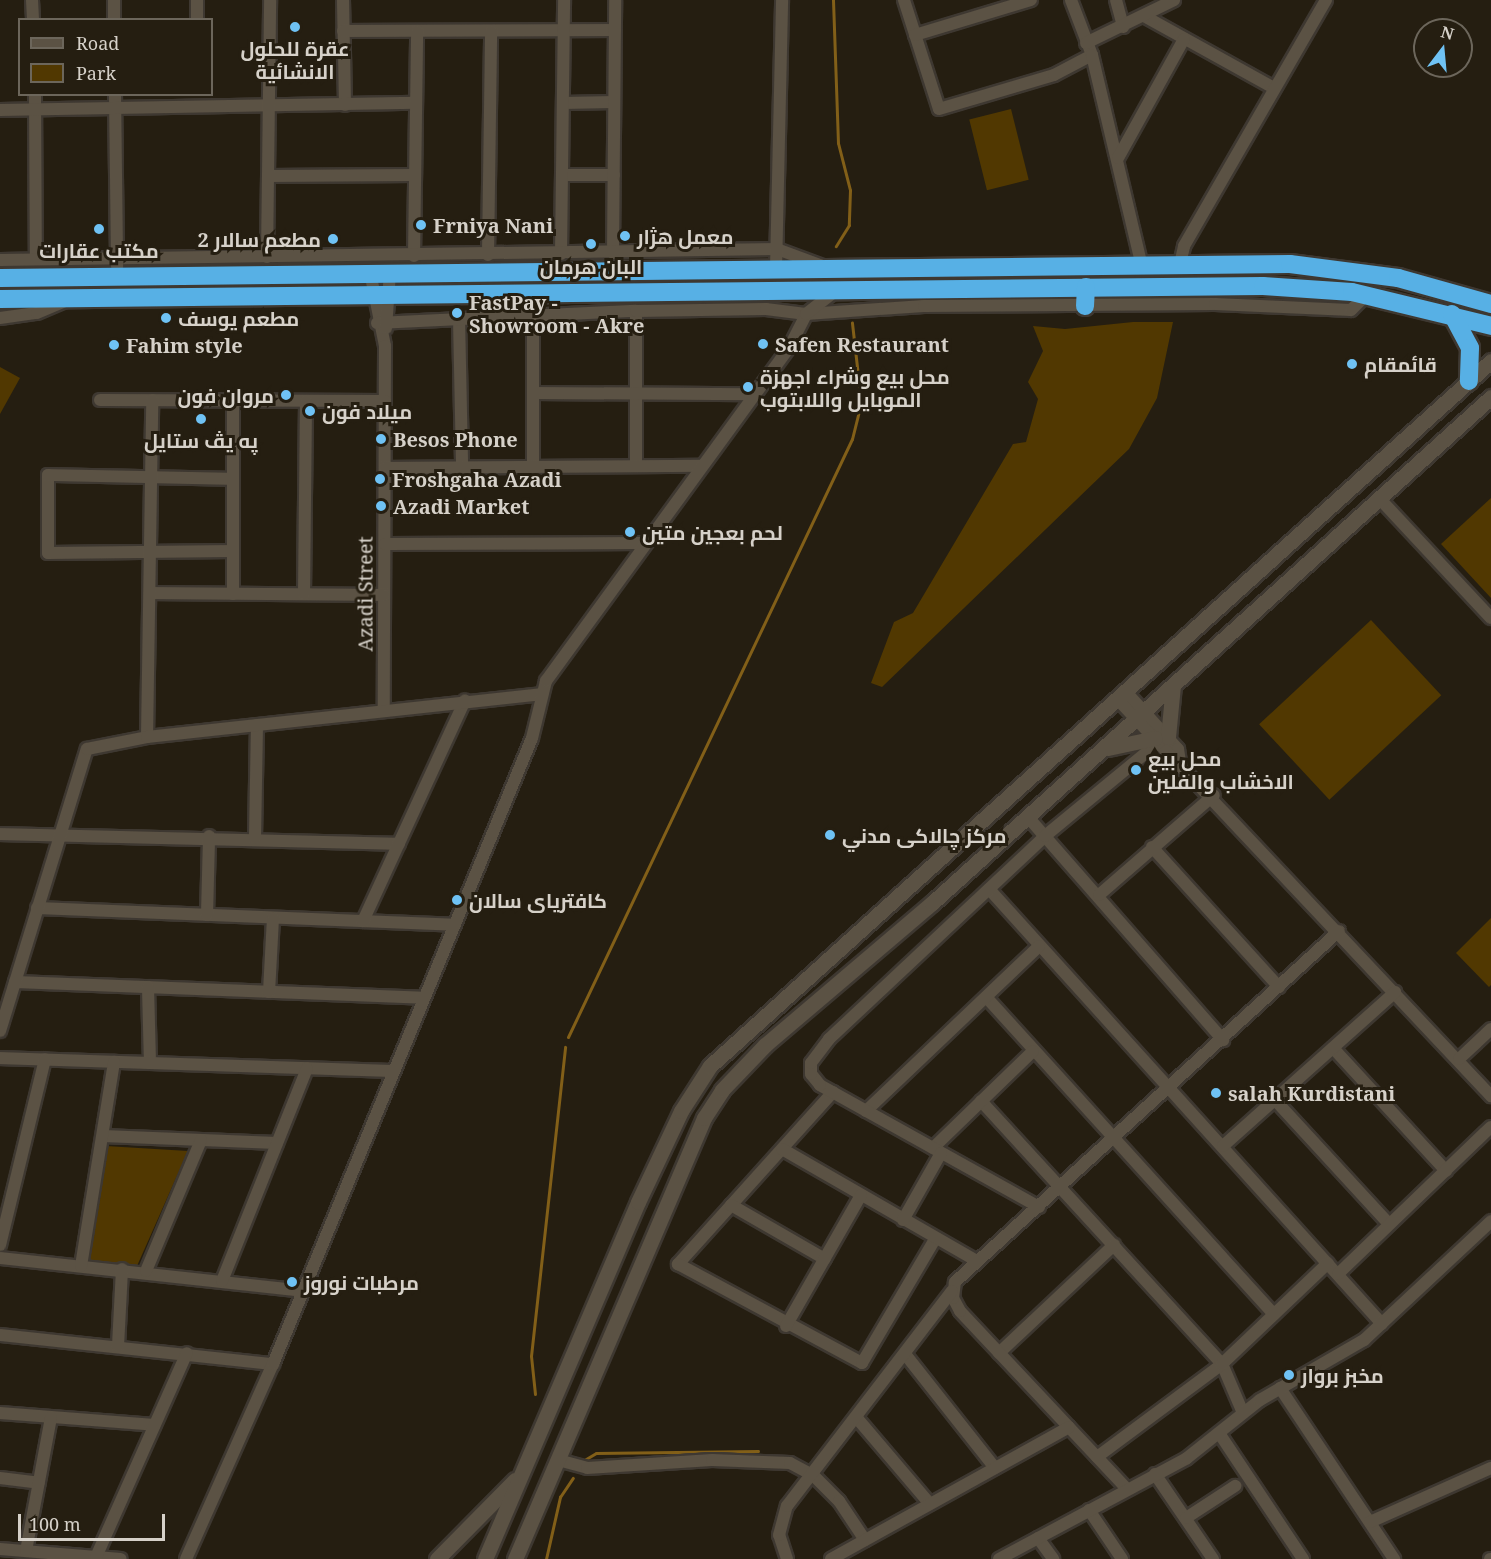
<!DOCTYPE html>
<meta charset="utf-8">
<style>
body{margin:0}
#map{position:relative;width:1491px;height:1559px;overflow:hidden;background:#251e11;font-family:"Noto Serif",Cairo,serif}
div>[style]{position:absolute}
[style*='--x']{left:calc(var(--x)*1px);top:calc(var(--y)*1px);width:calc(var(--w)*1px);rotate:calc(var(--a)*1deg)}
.green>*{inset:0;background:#513801;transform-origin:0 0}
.stream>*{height:3px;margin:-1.5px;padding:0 1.5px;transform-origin:1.5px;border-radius:1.5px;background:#825f18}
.roads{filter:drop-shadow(2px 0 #3e3831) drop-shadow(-2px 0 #3e3831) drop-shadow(0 2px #3e3831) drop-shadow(0 -2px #3e3831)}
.street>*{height:12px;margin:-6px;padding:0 6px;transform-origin:6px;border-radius:6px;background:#5b5244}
.secondary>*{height:15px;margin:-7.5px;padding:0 7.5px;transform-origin:7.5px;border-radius:7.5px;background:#5b5244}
.highway>*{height:18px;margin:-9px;padding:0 9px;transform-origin:9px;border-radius:9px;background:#57b0e5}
.dots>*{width:16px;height:16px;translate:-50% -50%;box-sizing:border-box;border:3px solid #251e11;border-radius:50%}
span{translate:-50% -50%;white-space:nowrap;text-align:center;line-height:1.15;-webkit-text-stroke:6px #251e11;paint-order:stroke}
.poi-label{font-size:20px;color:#d6d1c9;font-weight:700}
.left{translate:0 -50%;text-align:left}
.right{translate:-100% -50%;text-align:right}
.street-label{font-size:20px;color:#d6d1c9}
.legend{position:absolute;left:18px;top:18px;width:195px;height:78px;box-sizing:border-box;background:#251e11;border:2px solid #6c665b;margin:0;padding:8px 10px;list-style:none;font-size:18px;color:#d6d1c9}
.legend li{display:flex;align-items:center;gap:12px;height:30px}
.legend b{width:30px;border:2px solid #6c665b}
.north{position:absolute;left:1413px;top:18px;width:60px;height:60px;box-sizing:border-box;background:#251e11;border:2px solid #6c665b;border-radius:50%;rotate:16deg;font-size:16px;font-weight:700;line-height:24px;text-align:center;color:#d6d1c9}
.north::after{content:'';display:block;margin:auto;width:21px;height:27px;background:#6fc2f4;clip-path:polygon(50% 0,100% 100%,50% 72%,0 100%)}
.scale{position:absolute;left:18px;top:1514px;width:147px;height:27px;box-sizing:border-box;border:3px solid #d6d1c9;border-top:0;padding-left:8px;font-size:18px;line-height:21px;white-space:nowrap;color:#d6d1c9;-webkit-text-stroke:4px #251e11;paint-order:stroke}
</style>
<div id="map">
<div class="green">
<div style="left:1011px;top:109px;width:73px;height:43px;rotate:76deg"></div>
<div style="clip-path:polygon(1133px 322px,1173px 322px,1157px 398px,1129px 449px,882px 687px,871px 683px,894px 622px,913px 613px,1013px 444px,1026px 442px,1038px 399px,1028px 382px,1043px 351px,1033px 326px,1065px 329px)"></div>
<div style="clip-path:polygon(0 367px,20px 378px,0 414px)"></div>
<div style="clip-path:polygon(1491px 498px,1491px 598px,1441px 544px)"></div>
<div style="left:1371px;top:620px;width:103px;height:153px;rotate:47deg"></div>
<div style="clip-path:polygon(1491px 918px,1491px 985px,1489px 987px,1456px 953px)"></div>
<div style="clip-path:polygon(106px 1146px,188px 1151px,137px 1266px,88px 1260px)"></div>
</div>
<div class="stream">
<div style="--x:833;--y:0;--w:143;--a:88"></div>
<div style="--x:838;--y:143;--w:49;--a:75.7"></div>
<div style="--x:850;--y:190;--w:35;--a:92"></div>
<div style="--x:849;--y:225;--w:25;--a:122"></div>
<div style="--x:568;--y:1037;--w:662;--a:-64.6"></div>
<div style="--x:852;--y:439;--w:38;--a:-76"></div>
<div style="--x:861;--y:402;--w:80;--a:-96.5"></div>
<div style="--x:535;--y:1394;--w:38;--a:-96"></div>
<div style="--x:531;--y:1356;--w:311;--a:-83.7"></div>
<div style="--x:581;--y:1462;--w:17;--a:-31"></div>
<div style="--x:596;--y:1453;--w:162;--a:-0.7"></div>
<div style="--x:546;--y:1559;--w:64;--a:-77.3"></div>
<div style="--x:560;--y:1497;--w:23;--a:-56"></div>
</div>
<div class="roads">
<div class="street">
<div style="--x:32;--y:0;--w:20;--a:87"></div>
<div style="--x:114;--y:0;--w:20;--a:90"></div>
<div style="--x:197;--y:0;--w:20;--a:90"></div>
<div style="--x:343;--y:0;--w:105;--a:88.9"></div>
<div style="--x:904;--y:0;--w:114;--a:72.2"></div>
<div style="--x:939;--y:109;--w:120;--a:-16.5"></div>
<div style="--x:1054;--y:75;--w:43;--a:-27.8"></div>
<div style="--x:1071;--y:0;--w:59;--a:69.1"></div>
<div style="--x:1092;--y:55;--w:214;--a:76.7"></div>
<div style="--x:1116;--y:0;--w:28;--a:75"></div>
<div style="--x:1144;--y:16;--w:146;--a:29"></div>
<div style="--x:343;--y:31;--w:272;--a:-0.2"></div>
<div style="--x:915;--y:35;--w:121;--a:-16.8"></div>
<div style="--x:1086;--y:43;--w:98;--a:-26"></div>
<div style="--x:35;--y:94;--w:165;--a:89.7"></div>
<div style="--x:115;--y:94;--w:173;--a:89.3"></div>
<div style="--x:563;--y:103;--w:51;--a:-1.1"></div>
<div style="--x:0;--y:110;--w:416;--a:-1"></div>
<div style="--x:1118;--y:158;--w:136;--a:-61"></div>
<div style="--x:562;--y:175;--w:52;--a:0"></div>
<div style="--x:269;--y:176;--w:145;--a:-0.4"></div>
<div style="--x:613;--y:253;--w:253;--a:-89.5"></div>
<div style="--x:561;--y:254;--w:254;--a:-89.3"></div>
<div style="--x:488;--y:255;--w:224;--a:-89.2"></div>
<div style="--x:414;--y:256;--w:225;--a:-89.2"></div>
<div style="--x:267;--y:257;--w:257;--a:-89.3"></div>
<div style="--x:0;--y:260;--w:777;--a:-0.81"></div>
<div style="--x:777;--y:249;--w:54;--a:20.4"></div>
<div style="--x:1180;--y:264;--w:18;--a:-77"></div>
<div style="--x:1184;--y:246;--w:284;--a:-60"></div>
<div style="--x:776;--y:269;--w:269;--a:-88.7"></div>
<div style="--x:370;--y:272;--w:76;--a:78.5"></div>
<div style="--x:385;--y:346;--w:363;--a:90.2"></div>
<div style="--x:636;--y:311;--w:155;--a:90"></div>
<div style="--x:0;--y:318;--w:37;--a:-8"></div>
<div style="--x:37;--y:313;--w:30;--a:-23"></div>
<div style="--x:459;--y:318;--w:149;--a:88.8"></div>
<div style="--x:377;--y:323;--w:259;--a:-2.7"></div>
<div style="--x:636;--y:311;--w:130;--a:-0.9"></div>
<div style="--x:766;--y:309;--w:40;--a:7.1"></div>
<div style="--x:806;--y:314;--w:118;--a:-3.9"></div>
<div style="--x:924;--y:306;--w:291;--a:-0.4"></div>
<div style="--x:1215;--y:304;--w:136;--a:2.5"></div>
<div style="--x:1351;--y:310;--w:21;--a:-45"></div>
<div style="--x:386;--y:328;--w:56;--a:-85.9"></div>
<div style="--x:533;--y:393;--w:221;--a:0.3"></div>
<div style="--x:100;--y:400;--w:285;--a:0.2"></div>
<div style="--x:533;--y:467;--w:174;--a:-90"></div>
<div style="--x:385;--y:468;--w:315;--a:-0.4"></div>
<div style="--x:1379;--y:498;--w:164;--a:47"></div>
<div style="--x:385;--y:544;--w:258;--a:-0.2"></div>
<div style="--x:233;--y:551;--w:185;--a:179.4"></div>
<div style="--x:48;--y:553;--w:78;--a:-90"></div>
<div style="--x:48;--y:475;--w:185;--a:1.2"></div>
<div style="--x:151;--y:593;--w:233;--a:0.5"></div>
<div style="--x:233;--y:594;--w:194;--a:-90"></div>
<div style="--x:304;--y:594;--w:193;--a:-89.4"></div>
<div style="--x:1127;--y:693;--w:76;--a:47.7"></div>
<div style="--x:1178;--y:749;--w:13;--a:81"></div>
<div style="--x:1119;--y:701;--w:543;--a:46.72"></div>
<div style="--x:147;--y:737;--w:337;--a:-89.1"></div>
<div style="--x:1027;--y:816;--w:298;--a:48.8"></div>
<div style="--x:0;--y:834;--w:399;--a:1.4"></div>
<div style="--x:255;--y:838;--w:113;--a:-89"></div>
<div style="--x:1152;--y:847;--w:189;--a:47.8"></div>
<div style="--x:989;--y:889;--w:586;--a:47.9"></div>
<div style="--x:1099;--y:895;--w:152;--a:-41"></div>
<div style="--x:37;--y:908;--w:418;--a:2.3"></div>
<div style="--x:207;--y:915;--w:79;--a:-88.5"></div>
<div style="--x:363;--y:921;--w:243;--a:-65.2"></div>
<div style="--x:15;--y:982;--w:409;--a:2.2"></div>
<div style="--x:148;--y:987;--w:76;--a:88.5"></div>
<div style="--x:269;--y:992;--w:74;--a:-86.9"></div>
<div style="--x:987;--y:998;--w:427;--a:47.8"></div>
<div style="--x:0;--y:1031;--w:295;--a:-72.9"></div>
<div style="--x:87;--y:749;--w:61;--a:-11.3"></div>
<div style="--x:147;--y:737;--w:396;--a:-6.2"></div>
<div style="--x:1333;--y:1048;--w:167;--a:47.4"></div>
<div style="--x:0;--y:1058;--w:394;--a:1.9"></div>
<div style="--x:1459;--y:1059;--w:44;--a:-43.2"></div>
<div style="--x:833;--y:1092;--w:232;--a:132"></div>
<div style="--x:678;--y:1264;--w:209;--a:28.3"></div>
<div style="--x:862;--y:1363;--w:144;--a:-59.5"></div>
<div style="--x:1275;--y:1100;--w:168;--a:47.4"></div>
<div style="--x:981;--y:1101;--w:357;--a:47.5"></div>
<div style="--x:1222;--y:1364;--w:53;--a:66.8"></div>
<div style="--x:866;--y:1111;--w:239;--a:-43.6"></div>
<div style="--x:103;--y:1136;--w:174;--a:2.3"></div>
<div style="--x:1223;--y:1146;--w:231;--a:-41.8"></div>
<div style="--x:933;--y:1148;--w:139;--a:-44.1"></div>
<div style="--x:782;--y:1149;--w:225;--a:29.9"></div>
<div style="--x:731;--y:1205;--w:108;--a:29.9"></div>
<div style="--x:1039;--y:1207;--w:251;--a:-150.9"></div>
<div style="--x:820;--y:1085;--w:14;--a:-129"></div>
<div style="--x:811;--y:1074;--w:11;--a:-90"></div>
<div style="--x:811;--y:1063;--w:30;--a:-53"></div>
<div style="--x:829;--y:1039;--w:296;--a:-43.2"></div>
<div style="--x:1045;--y:836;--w:148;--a:-39.5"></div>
<div style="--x:903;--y:1220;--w:77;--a:-60.4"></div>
<div style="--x:0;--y:1245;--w:191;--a:-76.4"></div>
<div style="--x:0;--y:1258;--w:305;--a:6.2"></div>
<div style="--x:81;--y:1266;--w:207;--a:-80.8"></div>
<div style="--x:146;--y:1271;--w:142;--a:-67.2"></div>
<div style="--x:1338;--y:1274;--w:212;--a:-43.9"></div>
<div style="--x:222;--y:1281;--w:229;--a:-68.2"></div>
<div style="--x:786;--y:1326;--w:151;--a:-60.2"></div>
<div style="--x:0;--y:1335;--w:275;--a:6.1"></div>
<div style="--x:118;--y:1346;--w:77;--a:-87"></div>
<div style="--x:999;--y:1353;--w:158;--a:-43.2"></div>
<div style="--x:905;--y:1354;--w:145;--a:51.7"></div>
<div style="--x:1280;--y:1388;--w:206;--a:56.3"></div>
<div style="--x:0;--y:1413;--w:155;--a:4.4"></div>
<div style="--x:856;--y:1417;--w:114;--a:49.6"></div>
<div style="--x:1221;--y:1436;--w:148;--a:56.3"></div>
<div style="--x:1097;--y:1457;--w:156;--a:-36.6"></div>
<div style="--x:1222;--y:1364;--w:146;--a:-43.6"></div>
<div style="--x:558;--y:1460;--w:30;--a:15"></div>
<div style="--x:587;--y:1468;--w:125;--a:-3.7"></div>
<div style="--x:712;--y:1460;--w:78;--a:2.2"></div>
<div style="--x:790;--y:1463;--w:26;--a:28"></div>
<div style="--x:813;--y:1475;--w:37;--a:45"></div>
<div style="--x:839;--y:1501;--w:47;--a:56.3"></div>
<div style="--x:1155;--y:1474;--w:103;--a:55.7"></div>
<div style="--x:0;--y:1478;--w:39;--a:7"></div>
<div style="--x:1127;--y:1489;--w:244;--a:-133.2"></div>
<div style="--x:960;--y:1311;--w:15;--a:-118"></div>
<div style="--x:953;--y:1298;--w:16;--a:-83"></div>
<div style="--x:955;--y:1282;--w:520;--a:-42.43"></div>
<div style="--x:1089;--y:1510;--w:59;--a:56"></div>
<div style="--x:1186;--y:1518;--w:59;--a:-33.1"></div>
<div style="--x:1370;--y:1522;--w:133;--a:-24.1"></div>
<div style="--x:1038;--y:1538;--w:26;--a:54"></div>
<div style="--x:0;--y:1549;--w:121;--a:4.7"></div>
<div style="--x:26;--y:1551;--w:136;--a:-79.4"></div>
<div style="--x:96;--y:1557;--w:223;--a:-66"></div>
<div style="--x:186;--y:1559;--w:214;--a:-66"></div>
<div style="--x:273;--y:1364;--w:677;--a:-67.52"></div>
<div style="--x:532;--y:738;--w:59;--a:-76.2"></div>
<div style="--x:546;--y:681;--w:412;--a:-53.9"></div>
<div style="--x:789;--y:348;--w:38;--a:-63"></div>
<div style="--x:806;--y:314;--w:34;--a:-38"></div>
<div style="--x:787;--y:1559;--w:25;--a:-108"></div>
<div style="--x:779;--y:1535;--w:30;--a:-75"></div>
<div style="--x:787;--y:1506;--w:271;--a:-52.5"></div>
<div style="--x:831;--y:1559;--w:272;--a:-29"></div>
<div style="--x:999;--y:1559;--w:213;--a:-28.2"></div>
<div style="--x:1187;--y:1458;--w:93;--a:-38.5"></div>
<div style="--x:1260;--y:1400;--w:120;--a:-30"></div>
<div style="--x:1364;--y:1340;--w:174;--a:-43.1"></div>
<div style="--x:1490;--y:1559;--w:1;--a:0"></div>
</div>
<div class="secondary">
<div style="--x:1168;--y:737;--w:52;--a:-84.5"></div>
<div style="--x:1108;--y:748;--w:48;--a:-12"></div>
<div style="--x:437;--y:1559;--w:111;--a:-45.4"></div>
<div style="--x:485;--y:1559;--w:388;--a:-66.8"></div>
<div style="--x:638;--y:1202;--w:101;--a:-64.7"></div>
<div style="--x:681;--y:1111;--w:54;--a:-57.2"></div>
<div style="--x:710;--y:1066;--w:1052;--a:-42.07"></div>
<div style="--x:515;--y:1559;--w:480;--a:-66.8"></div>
<div style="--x:704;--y:1118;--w:33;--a:-57"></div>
<div style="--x:722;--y:1090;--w:62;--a:-46.3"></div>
<div style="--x:765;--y:1045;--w:219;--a:-40.4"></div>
<div style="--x:932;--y:903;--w:754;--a:-42.15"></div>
</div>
<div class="highway">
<div style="--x:0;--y:278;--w:1290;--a:-0.62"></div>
<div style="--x:1290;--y:264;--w:109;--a:7.4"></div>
<div style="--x:1398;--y:278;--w:97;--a:15.6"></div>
<div style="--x:0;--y:299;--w:1263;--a:-0.59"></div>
<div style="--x:1263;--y:286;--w:89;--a:3.9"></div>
<div style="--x:1352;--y:292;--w:143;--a:13.7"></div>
<div style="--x:1085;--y:306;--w:19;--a:-87"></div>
<div style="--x:1452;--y:314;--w:38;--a:62"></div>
<div style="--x:1470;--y:348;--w:33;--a:92"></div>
</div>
</div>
<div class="dots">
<div style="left:295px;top:27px;background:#6fc2f4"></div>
<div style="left:421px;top:225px;background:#6fc2f4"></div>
<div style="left:99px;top:229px;background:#6fc2f4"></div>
<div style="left:625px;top:236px;background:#6fc2f4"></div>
<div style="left:333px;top:239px;background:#6fc2f4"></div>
<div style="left:591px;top:244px;background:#6fc2f4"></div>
<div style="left:457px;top:313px;background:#6fc2f4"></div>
<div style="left:166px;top:318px;background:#6fc2f4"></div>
<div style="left:763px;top:344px;background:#6fc2f4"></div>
<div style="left:114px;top:345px;background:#6fc2f4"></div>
<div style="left:1352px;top:364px;background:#6fc2f4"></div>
<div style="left:748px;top:387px;background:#6fc2f4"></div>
<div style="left:286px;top:395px;background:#6fc2f4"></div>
<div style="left:310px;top:411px;background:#6fc2f4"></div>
<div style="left:201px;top:419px;background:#6fc2f4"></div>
<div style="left:381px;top:439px;background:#6fc2f4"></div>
<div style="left:380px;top:479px;background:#6fc2f4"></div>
<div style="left:381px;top:506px;background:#6fc2f4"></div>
<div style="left:630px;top:532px;background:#6fc2f4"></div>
<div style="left:1136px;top:770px;background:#6fc2f4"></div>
<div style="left:830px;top:835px;background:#6fc2f4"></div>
<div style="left:457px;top:900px;background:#6fc2f4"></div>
<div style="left:1216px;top:1093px;background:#6fc2f4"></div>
<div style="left:292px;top:1282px;background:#6fc2f4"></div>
<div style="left:1289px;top:1375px;background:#6fc2f4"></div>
</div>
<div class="poi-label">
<span style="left:295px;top:60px">عقرة للحلول<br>الانشائیة</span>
<span class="left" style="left:433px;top:225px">Frniya Nani</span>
<span class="left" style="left:637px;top:236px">معمل هژار</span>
<span class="right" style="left:321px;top:239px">مطعم سالار 2</span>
<span style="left:99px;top:250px">مكتب عقارات</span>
<span style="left:591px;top:266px">البان هرمان</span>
<span class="left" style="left:469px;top:314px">FastPay -<br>Showroom - Akre</span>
<span class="left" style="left:178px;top:318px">مطعم يوسف</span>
<span class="left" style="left:775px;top:344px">Safen Restaurant</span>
<span class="left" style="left:126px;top:345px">Fahim style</span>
<span class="left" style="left:1364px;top:364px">قائمقام</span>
<span class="left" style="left:760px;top:388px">محل بيع وشراء اجهزة<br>الموبايل واللابتوب</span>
<span class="right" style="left:274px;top:395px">مروان فون</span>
<span class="left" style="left:322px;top:411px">ميلاد فون</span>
<span class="left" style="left:393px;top:439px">Besos Phone</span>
<span style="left:201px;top:440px">په يڤ ستايل</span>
<span class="left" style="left:392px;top:479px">Froshgaha Azadi</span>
<span class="left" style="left:393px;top:506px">Azadi Market</span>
<span class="left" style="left:642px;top:532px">لحم بعجين متين</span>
<span class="left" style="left:1148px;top:770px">محل بيع<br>الاخشاب والفلين</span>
<span class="left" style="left:842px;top:835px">مركز چالاکى مدني</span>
<span class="left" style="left:469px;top:900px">کافتریای سالان</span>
<span class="left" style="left:1228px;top:1093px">salah Kurdistani</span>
<span class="left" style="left:304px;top:1282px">مرطبات نوروز</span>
<span class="left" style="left:1301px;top:1375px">مخبز بروار</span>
</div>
<div class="street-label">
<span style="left:365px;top:594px;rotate:-90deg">Azadi Street</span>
</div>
<ul class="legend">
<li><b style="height:8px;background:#5b5244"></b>Road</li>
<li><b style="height:16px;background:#513801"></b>Park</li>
</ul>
<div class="north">N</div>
<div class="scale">100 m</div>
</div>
